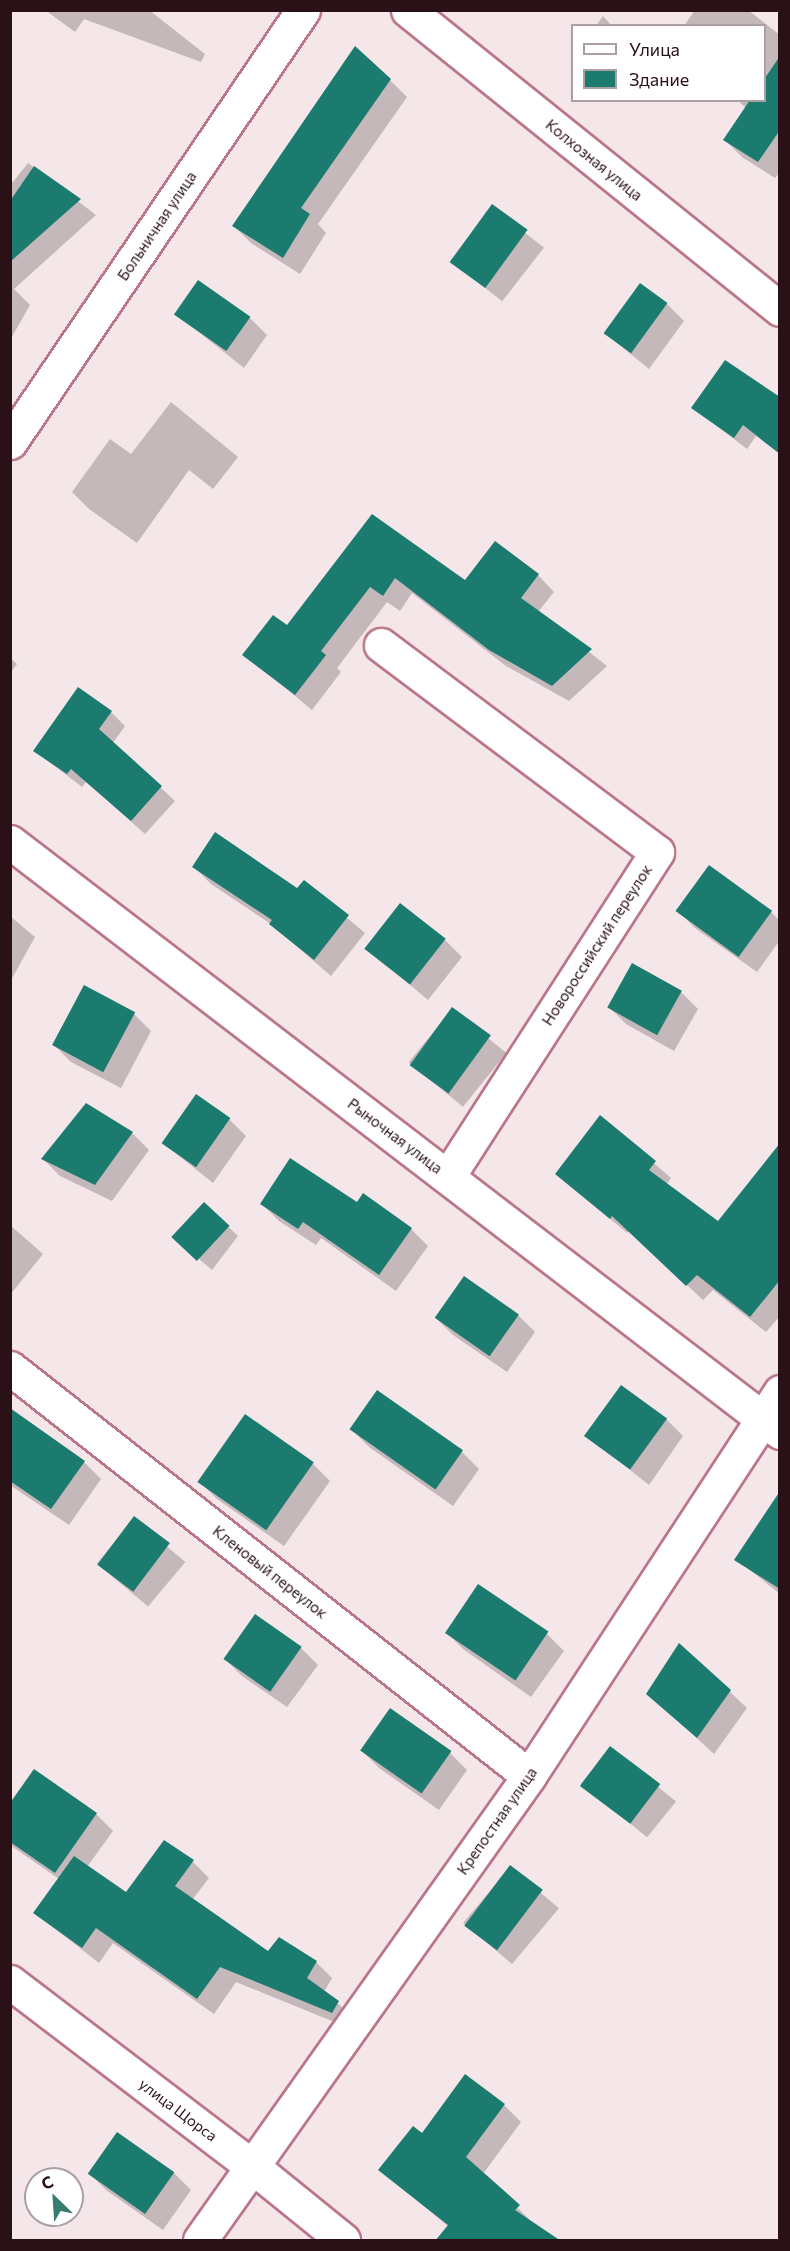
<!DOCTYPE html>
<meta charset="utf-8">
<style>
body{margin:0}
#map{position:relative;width:790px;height:2251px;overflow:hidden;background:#f5e6e9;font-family:Commissioner,sans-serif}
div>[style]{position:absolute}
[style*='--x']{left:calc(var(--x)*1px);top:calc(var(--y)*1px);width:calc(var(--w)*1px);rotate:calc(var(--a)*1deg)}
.shadow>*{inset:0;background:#0003;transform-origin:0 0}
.building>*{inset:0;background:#1b7b6f;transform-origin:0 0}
.roads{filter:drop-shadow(2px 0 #ba7789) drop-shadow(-2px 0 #ba7789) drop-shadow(0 2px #ba7789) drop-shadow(0 -2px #ba7789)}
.street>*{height:33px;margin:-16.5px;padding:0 16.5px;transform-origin:16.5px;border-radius:16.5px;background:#fff}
span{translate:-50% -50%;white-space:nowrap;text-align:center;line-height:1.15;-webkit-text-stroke:5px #fff;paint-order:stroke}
.street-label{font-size:15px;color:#2a1118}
.frame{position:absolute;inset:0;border:12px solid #2a1118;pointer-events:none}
.legend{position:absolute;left:571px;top:24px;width:195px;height:78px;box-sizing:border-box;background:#fff;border:2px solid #aaa0a3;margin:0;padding:8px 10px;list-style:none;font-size:18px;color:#2a1118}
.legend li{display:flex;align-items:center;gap:12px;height:30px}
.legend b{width:30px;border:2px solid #aaa0a3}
.north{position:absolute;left:24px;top:2167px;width:60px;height:60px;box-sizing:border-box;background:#fff;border:2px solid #aaa0a3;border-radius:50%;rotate:335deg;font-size:16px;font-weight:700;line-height:24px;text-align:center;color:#2a1118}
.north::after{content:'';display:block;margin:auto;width:21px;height:27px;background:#377c71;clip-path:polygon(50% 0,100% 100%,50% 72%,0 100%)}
</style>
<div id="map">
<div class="shadow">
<div style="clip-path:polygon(45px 10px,149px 10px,205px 54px,201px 62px,84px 19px,75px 32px)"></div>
<div style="clip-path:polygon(695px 10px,748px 10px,780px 35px,780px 172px,775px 178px,742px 157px,725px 140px,746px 108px,737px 100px,764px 100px,764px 26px,684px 26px)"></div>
<div style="clip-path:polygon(603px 16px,612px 26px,596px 26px)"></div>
<div style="clip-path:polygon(390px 80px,407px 97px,318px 224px,326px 233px,300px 274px,251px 243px,234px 226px)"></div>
<div style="clip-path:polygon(28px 163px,96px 215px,14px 289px,30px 305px,10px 340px,10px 180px,13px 182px)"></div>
<div style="left:492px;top:207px;width:66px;height:68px;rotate:38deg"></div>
<div style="clip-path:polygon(198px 282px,250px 318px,267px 335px,244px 368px,176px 314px)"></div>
<div style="clip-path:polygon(667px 304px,684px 321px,649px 369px,606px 334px)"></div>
<div style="clip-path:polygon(780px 401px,780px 454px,756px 436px,747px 449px,693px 408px)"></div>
<div style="clip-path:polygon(171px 402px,238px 457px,213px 489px,189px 470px,137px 543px,89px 509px,72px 492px,110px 439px,131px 454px)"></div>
<div style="clip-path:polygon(372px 516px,465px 582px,538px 575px,554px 592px,538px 612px,607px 666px,569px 701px,506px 666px,412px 593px,400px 611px,387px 602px,337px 668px,341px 672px,312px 710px,244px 654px,287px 627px)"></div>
<div style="clip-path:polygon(10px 658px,17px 664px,10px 673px)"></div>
<div style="clip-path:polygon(111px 712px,125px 726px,113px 743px,175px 801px,145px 834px,86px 782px,82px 787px,35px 751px)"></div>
<div style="clip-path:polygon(194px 867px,298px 890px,304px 882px,365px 933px,331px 976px,271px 924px,211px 884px)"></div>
<div style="clip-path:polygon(678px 911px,771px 912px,780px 921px,780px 940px,757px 972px,695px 928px)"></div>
<div style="clip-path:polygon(10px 916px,35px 937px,10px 982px)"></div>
<div style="clip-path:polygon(445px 940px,462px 957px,428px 1000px,366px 948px)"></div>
<div style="clip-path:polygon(85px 987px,134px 1014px,151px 1031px,121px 1088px,71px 1062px,54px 1045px)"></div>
<div style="clip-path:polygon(681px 992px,698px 1009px,674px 1051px,626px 1024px,609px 1007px)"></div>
<div style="left:452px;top:1009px;width:70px;height:69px;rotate:39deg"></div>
<div style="clip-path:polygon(601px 1117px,671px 1178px,666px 1185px,718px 1223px,780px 1169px,780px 1316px,766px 1332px,713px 1290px,703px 1300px,629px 1231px,627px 1233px,557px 1174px)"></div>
<div style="clip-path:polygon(229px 1119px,246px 1136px,213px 1183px,164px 1144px)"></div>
<div style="clip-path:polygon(132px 1133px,149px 1150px,112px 1201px,60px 1176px,43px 1159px)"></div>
<div style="clip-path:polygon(204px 1204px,238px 1236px,212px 1270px,184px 1246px)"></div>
<div style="clip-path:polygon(262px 1204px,357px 1204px,411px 1229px,428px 1246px,396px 1291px,321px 1238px,316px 1245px,279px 1221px)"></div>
<div style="clip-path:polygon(10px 1225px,43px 1254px,10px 1295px)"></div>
<div style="clip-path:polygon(465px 1278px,518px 1315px,535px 1332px,507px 1372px,453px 1335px,436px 1318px)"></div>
<div style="clip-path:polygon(10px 1409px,84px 1462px,101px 1479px,69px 1525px,10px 1485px)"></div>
<div style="clip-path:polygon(666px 1419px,683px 1436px,649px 1485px,587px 1436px)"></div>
<div style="clip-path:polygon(352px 1430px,462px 1452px,479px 1469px,453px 1506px,369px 1447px)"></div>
<div style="clip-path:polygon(313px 1464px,330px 1481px,284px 1546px,217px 1499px,200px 1482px)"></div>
<div style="clip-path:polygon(780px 1518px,780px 1594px,736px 1559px)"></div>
<div style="left:134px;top:1519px;width:67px;height:58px;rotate:40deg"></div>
<div style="clip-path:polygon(446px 1632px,547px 1634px,564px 1651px,531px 1697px,463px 1649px)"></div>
<div style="clip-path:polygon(301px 1648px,318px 1665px,287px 1707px,242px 1676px,225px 1659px)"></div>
<div style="clip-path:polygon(729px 1691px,747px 1708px,714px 1754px,648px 1693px)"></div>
<div style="clip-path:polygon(390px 1711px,450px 1753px,467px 1770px,439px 1810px,379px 1768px,362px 1751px)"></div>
<div style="left:610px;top:1748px;width:85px;height:46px;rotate:39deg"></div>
<div style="clip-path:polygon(10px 1806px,96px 1814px,113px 1831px,87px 1867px,126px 1894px,193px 1862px,209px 1878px,192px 1900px,269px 1953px,316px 1962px,332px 1978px,324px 1992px,355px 2018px,349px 2028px,236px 1982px,214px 2014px,113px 1943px,99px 1963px,35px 1913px,59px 1879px,10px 1845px)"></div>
<div style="left:510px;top:1867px;width:64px;height:73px;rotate:40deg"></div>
<div style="clip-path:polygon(504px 2105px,521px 2122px,483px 2174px,534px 2224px,449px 2227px,380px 2170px,422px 2135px)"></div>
<div style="clip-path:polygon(89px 2173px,174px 2173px,191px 2190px,163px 2230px,106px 2190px)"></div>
</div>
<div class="building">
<div style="clip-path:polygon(355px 46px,391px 79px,301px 208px,310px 214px,283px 258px,232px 226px)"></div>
<div style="clip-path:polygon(780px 56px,780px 130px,758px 162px,723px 140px,750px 100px,765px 100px,765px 78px)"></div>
<div style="clip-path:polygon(34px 166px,81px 199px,10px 262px,10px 201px)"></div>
<div style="left:492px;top:204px;width:44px;height:72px;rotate:36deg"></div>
<div style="left:198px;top:280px;width:64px;height:42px;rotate:35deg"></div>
<div style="left:640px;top:283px;width:34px;height:62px;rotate:36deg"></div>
<div style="clip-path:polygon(725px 360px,780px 397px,780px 454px,743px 425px,734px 438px,691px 408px)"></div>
<div style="clip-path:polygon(372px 514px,465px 580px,495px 541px,539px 574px,521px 598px,592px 649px,552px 686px,489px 650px,395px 578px,383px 596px,370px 587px,321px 651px,326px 655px,295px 695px,242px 655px,273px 615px,287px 625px)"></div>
<div style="clip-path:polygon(78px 687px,112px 711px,99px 729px,162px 786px,131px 821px,71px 769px,67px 774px,33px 751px)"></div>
<div style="clip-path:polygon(215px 832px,297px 888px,304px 880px,349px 915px,314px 960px,269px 924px,272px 920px,192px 867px)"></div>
<div style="left:709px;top:865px;width:78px;height:57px;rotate:36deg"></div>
<div style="left:400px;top:903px;width:58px;height:58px;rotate:38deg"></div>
<div style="left:632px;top:963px;width:57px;height:51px;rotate:29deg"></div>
<div style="left:84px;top:985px;width:58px;height:68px;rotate:28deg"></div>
<div style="left:452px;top:1007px;width:48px;height:72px;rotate:36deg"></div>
<div style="left:196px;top:1094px;width:42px;height:60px;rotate:35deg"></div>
<div style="clip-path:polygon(86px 1103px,133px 1132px,95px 1185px,41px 1159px)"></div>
<div style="clip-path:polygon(600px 1115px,656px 1161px,649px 1170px,718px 1221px,780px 1143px,780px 1280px,750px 1317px,697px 1275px,686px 1286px,612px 1216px,610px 1219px,555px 1174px)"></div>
<div style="clip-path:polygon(290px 1158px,357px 1202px,363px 1193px,412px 1228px,379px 1275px,303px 1222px,298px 1229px,260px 1204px)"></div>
<div style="left:204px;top:1202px;width:35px;height:48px;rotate:43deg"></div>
<div style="left:464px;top:1276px;width:67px;height:51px;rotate:35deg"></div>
<div style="left:621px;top:1385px;width:57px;height:63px;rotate:36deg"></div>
<div style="left:377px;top:1390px;width:105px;height:48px;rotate:35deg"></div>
<div style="clip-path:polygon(10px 1408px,85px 1461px,51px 1509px,10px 1481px)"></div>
<div style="left:245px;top:1414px;width:84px;height:83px;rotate:35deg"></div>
<div style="clip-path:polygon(780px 1491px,780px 1589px,734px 1560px)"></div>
<div style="left:134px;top:1516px;width:45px;height:61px;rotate:37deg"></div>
<div style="left:478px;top:1584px;width:85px;height:59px;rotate:34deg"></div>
<div style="left:255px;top:1614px;width:57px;height:55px;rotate:35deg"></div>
<div style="clip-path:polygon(679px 1643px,731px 1690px,697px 1738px,646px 1694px)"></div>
<div style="left:390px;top:1708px;width:75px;height:52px;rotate:35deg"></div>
<div style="left:610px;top:1746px;width:63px;height:50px;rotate:37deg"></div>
<div style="clip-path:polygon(34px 1769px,97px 1813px,55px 1873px,10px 1842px,10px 1803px)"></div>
<div style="clip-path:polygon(164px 1840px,194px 1860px,175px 1886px,268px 1951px,279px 1937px,317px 1961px,307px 1978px,339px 2001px,332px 2013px,220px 1967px,197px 1999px,96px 1928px,82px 1948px,33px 1913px,74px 1856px,126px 1892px)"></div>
<div style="left:510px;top:1865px;width:41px;height:76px;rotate:37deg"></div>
<div style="clip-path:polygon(465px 2074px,505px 2104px,466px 2157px,520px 2205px,515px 2210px,561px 2241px,435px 2241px,448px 2225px,378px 2170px,413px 2126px,422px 2133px)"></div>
<div style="left:117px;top:2132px;width:70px;height:51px;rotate:35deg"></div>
</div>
<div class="roads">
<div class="street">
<div style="--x:408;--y:10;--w:477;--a:38.8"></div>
<div style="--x:10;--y:442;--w:522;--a:-55.85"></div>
<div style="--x:381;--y:645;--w:345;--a:36.9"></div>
<div style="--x:657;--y:852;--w:386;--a:122.8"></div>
<div style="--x:10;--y:842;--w:970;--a:37.46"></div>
<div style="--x:10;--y:1368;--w:660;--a:38.17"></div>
<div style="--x:10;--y:1982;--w:305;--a:37.3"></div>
<div style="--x:253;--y:2167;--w:116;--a:39"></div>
<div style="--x:200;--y:2240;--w:569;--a:-54.66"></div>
<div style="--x:529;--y:1776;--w:459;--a:-56.8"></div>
</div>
</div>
<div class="street-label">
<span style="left:594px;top:160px;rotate:39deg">Колхозная улица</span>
<span style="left:157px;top:226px;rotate:-56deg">Больничная улица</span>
<span style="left:597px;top:945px;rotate:-57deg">Новороссийский переулок</span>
<span style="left:395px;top:1136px;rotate:37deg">Рыночная улица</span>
<span style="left:270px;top:1572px;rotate:38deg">Кленовый переулок</span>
<span style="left:497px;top:1821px;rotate:-55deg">Крепостная улица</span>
<span style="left:178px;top:2110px;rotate:37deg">улица Щорса</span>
</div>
<div class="frame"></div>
<ul class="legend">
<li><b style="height:8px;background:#fff"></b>Улица</li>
<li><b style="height:16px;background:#1b7b6f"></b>Здание</li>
</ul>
<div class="north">С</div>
</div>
